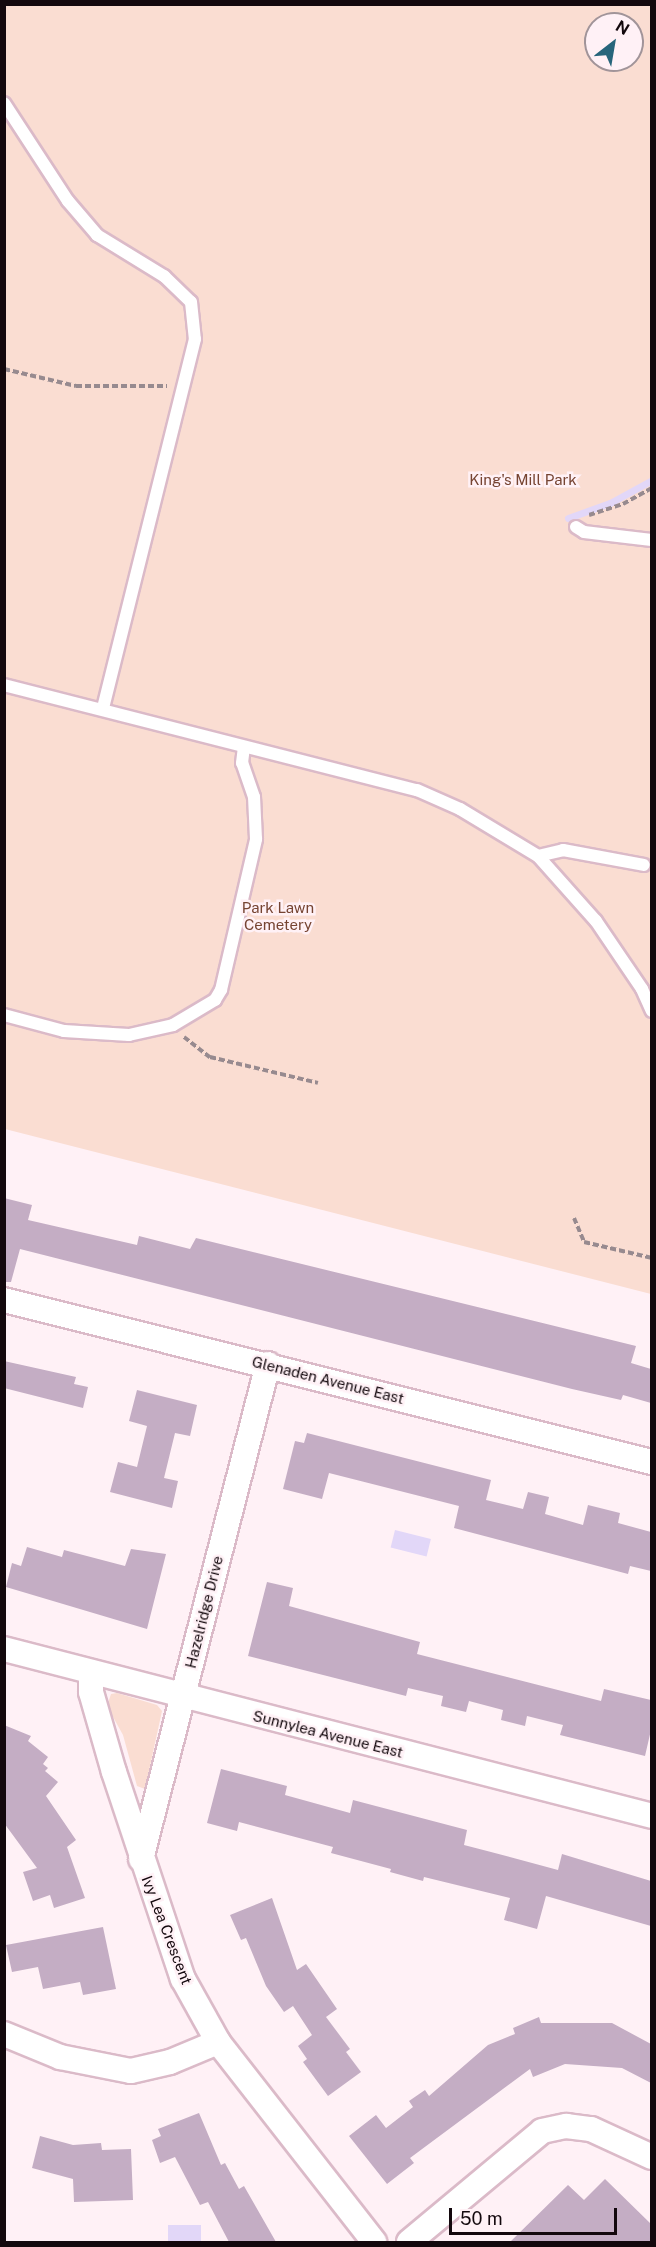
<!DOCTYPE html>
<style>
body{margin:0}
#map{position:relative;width:656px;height:2247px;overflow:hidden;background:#fff1f6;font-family:"Public Sans",sans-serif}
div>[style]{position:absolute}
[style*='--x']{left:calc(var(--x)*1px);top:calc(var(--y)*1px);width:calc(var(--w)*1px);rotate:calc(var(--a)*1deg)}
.green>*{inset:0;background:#faddd2}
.water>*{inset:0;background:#e2d7f8;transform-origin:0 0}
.stream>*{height:7px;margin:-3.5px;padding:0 3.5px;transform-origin:3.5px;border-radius:3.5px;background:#e2d7f8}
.building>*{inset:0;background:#c4adc4}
.path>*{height:4px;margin-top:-2px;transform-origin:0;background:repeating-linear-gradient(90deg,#978a8f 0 6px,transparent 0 9px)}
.roads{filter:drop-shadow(2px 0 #dbbac8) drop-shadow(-2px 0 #dbbac8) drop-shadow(0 2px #dbbac8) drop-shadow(0 -2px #dbbac8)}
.service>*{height:12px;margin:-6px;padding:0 6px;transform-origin:6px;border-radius:6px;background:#fff}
.minor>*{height:24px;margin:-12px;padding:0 12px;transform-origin:12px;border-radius:12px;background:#fff}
span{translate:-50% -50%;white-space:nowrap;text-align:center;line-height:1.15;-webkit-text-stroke:5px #fff1f6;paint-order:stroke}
.park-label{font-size:15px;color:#764432}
.street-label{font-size:15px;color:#13080d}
.frame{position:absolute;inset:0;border:6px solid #13080d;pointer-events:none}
.north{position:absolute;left:584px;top:12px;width:60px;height:60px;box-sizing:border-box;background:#fff1f6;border:2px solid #a19499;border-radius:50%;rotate:31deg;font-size:16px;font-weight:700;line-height:24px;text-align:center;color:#13080d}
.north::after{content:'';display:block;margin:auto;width:21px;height:27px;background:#27657b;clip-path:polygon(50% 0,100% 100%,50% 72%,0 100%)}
.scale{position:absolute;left:449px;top:2208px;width:168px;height:27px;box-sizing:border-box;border:3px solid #13080d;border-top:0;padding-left:8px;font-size:18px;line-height:21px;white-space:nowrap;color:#13080d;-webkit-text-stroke:4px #fff1f6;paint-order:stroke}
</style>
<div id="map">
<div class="green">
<div style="clip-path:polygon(evenodd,4px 5px,651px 5px,651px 1294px,5px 1129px,4px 5px,596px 24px,632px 24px,632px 60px,596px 60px,596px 24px)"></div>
<div style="clip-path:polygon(117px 1693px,157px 1705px,162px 1711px,145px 1789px,137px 1786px,123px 1735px,107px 1706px,111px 1694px)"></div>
</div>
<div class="water">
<div style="left:395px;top:1530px;width:37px;height:18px;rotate:14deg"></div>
<div style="left:168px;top:2225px;width:33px;height:17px"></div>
</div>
<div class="stream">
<div style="--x:568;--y:518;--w:45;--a:-19.7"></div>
<div style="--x:610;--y:503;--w:48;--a:-28.7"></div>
</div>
<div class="building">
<div style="clip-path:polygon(4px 1198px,32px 1205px,28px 1220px,137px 1245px,139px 1236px,190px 1249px,196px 1238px,636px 1346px,631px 1363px,651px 1369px,651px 1403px,623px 1395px,621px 1400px,572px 1389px,20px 1249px,11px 1282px,4px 1282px)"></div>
<div style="clip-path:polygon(4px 1361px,76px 1377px,74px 1384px,88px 1387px,83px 1408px,4px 1388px)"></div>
<div style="clip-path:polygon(137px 1390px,197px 1405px,190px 1436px,175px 1433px,164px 1478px,178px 1481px,172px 1508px,110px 1492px,118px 1462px,137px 1467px,147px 1426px,129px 1421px)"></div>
<div style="clip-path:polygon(307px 1433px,491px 1480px,486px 1500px,523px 1509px,528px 1492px,549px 1497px,545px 1514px,583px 1525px,588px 1505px,620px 1513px,618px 1523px,651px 1532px,651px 1571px,630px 1566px,628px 1574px,454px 1528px,459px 1506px,329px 1473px,322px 1499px,283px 1489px,295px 1441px,304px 1443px)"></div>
<div style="clip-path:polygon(27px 1547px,62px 1557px,64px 1550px,125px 1566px,131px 1549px,166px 1554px,147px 1629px,6px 1587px,12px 1563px,21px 1566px)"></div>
<div style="clip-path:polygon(267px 1582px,293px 1588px,289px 1606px,420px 1642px,417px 1654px,601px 1701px,604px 1689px,651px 1700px,651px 1730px,645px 1756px,560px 1735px,563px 1725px,527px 1716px,525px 1726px,501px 1720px,503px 1710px,469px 1701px,466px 1712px,441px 1706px,443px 1696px,408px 1688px,406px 1696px,248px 1656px)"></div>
<div style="clip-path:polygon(4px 1725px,31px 1736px,28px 1741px,48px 1757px,43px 1764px,48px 1768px,45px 1771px,58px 1782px,46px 1796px,76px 1840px,67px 1847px,85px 1898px,54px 1908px,50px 1895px,33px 1901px,23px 1872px,37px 1868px,4px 1823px)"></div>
<div style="clip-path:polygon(221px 1769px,287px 1786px,285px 1795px,350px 1813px,353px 1800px,467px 1830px,464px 1845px,491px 1852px,558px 1870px,562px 1854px,651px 1881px,651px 1926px,546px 1896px,537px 1929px,504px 1920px,510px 1898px,424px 1877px,423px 1881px,390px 1872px,391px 1869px,331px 1853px,333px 1847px,239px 1822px,237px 1831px,207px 1823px)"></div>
<div style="clip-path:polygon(272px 1898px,297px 1970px,306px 1964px,337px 2009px,326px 2017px,350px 2049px,346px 2052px,361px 2072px,328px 2096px,303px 2062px,307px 2059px,298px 2046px,312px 2035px,293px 2006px,284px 2012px,266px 1986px,246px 1938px,241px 1940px,230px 1915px)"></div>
<div style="clip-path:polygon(103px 1927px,116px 1989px,83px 1995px,80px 1982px,43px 1989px,38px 1967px,12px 1972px,6px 1945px)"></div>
<div style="clip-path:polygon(539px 2017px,541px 2023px,612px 2023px,651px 2044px,651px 2083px,622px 2068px,565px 2064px,533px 2077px,530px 2069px,410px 2158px,414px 2163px,387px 2184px,349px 2136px,376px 2115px,386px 2128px,413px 2107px,409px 2101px,425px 2090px,429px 2096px,488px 2045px,515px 2034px,513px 2028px)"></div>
<div style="clip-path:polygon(199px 2113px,221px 2165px,225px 2163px,239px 2189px,244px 2186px,276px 2242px,229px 2242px,208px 2202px,200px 2205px,175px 2157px,160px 2163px,152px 2140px,161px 2136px,158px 2129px)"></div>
<div style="clip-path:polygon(40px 2136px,73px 2145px,101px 2143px,102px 2150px,131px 2149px,133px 2200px,74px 2202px,73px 2179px,32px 2168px)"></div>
<div style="clip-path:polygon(605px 2179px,651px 2224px,651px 2242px,510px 2242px,568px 2185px,584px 2200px)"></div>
</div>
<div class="path">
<div style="--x:4;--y:369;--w:74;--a:13.3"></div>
<div style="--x:76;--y:386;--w:91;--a:0"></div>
<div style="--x:589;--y:515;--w:36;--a:-18"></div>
<div style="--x:623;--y:504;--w:33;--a:-29"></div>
<div style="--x:184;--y:1037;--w:33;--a:38"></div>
<div style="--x:210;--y:1057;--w:111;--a:13.5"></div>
<div style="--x:574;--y:1218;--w:26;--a:67"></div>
<div style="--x:584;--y:1242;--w:70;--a:13.2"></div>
</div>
<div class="roads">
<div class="service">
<div style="--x:4;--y:103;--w:117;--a:56.9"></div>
<div style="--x:68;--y:201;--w:45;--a:49.5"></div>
<div style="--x:97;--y:235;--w:79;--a:31.5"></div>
<div style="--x:164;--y:276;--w:37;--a:44"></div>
<div style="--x:191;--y:302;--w:37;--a:84"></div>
<div style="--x:195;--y:339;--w:380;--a:104"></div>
<div style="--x:576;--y:527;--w:9;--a:32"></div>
<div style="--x:584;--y:532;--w:68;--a:6.7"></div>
<div style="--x:4;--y:685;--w:426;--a:14.3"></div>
<div style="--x:417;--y:790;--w:47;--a:23.8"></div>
<div style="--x:460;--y:809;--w:91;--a:31.1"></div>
<div style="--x:538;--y:856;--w:87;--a:48.3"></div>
<div style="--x:596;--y:921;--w:82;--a:55.9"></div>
<div style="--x:642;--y:989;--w:24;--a:66"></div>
<div style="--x:538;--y:856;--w:26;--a:-13"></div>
<div style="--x:563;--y:850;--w:82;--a:10.5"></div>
<div style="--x:4;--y:1015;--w:62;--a:14.9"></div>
<div style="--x:64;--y:1031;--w:65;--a:3.5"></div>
<div style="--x:129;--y:1035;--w:45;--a:-12.8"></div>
<div style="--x:173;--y:1025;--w:49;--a:-30.8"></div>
<div style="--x:215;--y:1000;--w:12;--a:-59"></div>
<div style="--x:221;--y:990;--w:155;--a:-76.9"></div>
<div style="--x:256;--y:839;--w:42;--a:-92.7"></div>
<div style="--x:254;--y:797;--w:36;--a:-109"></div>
<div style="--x:242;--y:763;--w:16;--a:-83"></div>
</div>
<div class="minor">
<div style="--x:4;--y:1300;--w:668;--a:14.04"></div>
<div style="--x:4;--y:1649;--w:669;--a:14.45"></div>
<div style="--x:91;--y:1672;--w:20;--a:90"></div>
<div style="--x:91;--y:1692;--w:83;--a:74"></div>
<div style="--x:114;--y:1772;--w:218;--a:71.6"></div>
<div style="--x:183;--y:1979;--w:72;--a:60.9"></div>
<div style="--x:218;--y:2042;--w:254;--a:52"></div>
<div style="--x:141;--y:1859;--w:511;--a:-75.61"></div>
<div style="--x:4;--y:2034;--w:61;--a:22.3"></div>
<div style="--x:60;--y:2057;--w:72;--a:11.2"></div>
<div style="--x:131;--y:2071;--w:40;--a:-13"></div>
<div style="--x:170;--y:2062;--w:52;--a:-22.6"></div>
<div style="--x:409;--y:2242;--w:173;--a:-39.8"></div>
<div style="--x:542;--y:2131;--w:25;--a:-12"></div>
<div style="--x:566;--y:2126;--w:25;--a:7"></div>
<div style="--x:591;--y:2129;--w:67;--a:24.7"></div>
</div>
</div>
<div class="park-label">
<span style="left:523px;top:480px">King's Mill Park</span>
<span style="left:278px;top:916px">Park Lawn<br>Cemetery</span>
</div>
<div class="street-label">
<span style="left:328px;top:1380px;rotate:14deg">Glenaden Avenue East</span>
<span style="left:204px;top:1612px;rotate:-76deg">Hazelridge Drive</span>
<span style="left:328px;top:1734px;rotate:14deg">Sunnylea Avenue East</span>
<span style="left:167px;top:1930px;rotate:69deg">Ivy Lea Crescent</span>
</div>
<div class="frame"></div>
<div class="north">N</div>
<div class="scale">50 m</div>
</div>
